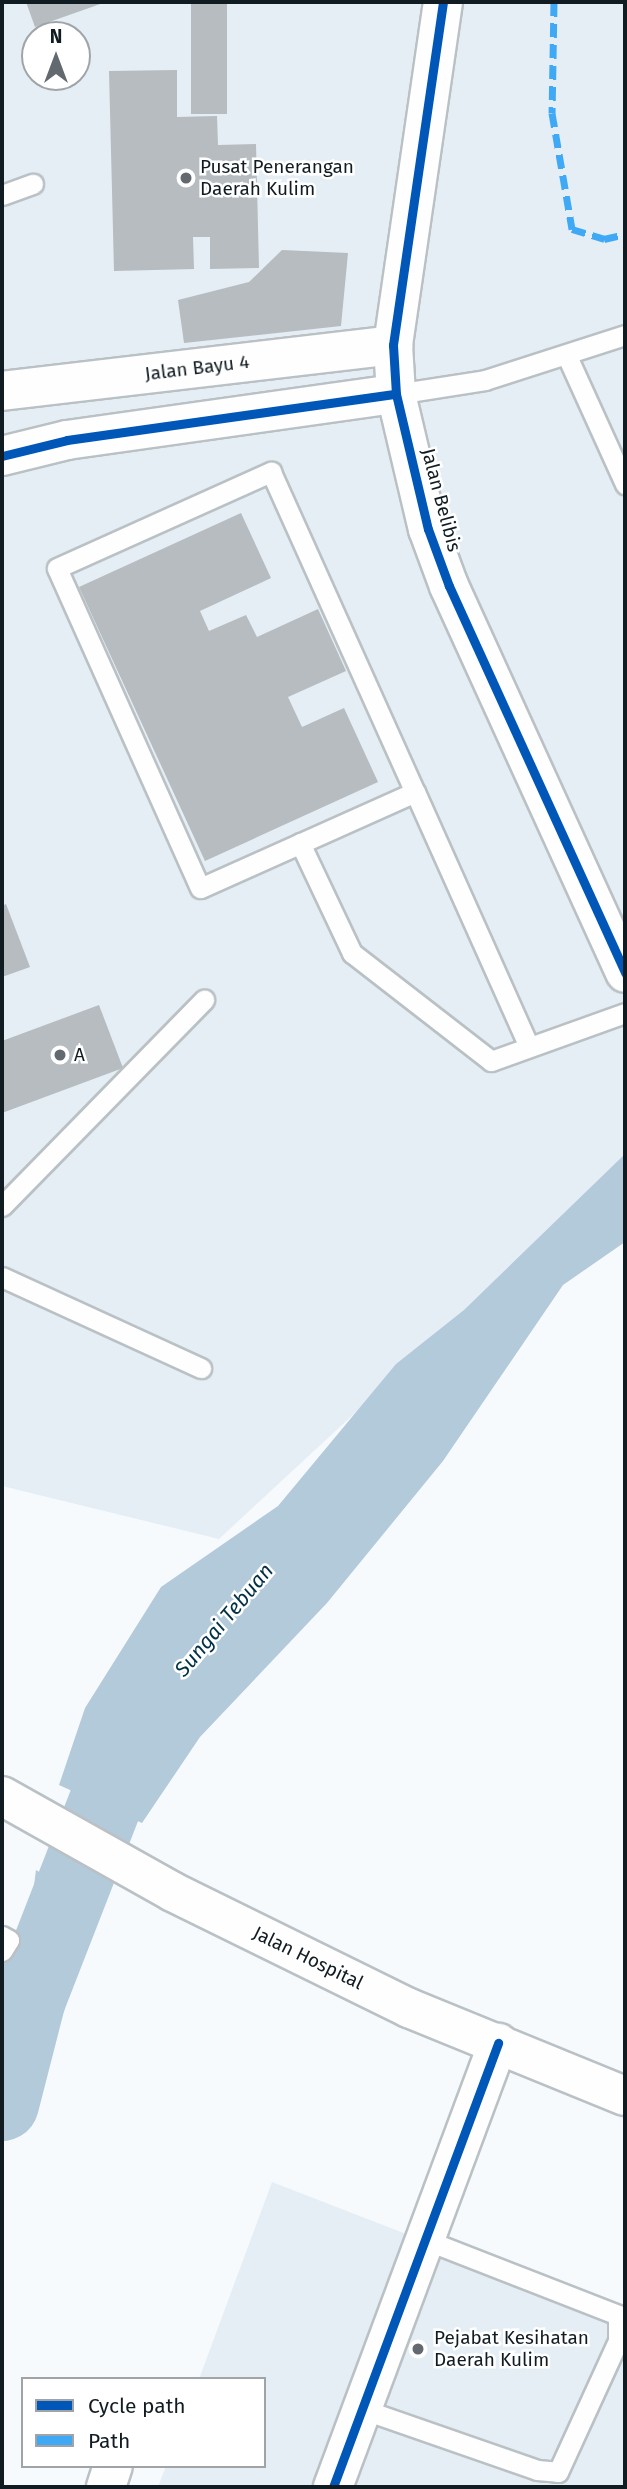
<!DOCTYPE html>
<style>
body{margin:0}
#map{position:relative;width:627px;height:2489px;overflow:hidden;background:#f7fafd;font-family:"Fira Sans",sans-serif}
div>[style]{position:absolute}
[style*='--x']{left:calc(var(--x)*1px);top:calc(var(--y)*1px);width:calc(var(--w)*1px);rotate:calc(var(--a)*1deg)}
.built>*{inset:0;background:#e5eef5}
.water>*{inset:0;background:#b2cada}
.river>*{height:74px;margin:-37px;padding:0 37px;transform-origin:37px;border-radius:37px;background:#b2cada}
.building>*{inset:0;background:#b6bcc0;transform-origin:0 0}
.roads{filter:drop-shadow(2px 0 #bac1c5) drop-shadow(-2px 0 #bac1c5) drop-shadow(0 2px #bac1c5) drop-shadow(0 -2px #bac1c5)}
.lane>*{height:19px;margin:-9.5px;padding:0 9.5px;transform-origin:9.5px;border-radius:9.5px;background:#fefeff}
.street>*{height:38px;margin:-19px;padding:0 19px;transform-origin:19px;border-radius:19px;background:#fefeff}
.secondary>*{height:38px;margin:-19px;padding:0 19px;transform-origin:19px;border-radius:19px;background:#fefeff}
.quiet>*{height:7px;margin-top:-3.5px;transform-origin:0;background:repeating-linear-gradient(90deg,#3fa9f5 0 14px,transparent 0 21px)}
.cycleway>*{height:9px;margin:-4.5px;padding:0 4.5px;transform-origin:4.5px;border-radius:4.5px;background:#0057b8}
.dots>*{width:19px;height:19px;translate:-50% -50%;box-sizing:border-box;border:4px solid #fff;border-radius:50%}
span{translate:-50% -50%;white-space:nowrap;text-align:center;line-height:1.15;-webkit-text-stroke:5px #fff;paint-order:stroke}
.poi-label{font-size:19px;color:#111c22}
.left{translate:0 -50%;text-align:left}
.street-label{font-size:19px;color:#111c22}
.water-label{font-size:21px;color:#003046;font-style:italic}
.frame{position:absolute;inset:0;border:4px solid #111c22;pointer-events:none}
.legend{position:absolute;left:21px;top:2377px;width:245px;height:91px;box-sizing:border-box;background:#fff;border:2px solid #a0a4a7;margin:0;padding:9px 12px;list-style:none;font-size:21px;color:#111c22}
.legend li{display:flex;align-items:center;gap:14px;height:35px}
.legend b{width:35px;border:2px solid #a0a4a7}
.north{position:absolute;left:21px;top:21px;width:70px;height:70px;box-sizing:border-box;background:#fff;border:2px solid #a0a4a7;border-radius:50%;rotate:0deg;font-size:19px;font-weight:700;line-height:28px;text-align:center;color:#111c22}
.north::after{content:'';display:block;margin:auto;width:24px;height:32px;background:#626a6f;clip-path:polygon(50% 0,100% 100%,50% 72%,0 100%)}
</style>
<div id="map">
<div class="built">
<div style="clip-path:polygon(evenodd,2px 2px,625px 2px,625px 1163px,219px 1539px,2px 1486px,2px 2px,35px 35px,77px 35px,77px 77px,35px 77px,35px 35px)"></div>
<div style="clip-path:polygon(272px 2182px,625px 2319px,625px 2487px,158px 2487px,166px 2466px,264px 2466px,264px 2379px,199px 2379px)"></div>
</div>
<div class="water">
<div style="clip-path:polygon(625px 1154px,625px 1242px,563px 1285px,443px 1461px,327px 1603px,200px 1737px,142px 1823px,59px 1785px,85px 1708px,161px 1587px,278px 1506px,396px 1364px,464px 1310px)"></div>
<div style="clip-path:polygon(36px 1870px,84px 1900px,29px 1999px,2px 2086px,2px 1977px,28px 1932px)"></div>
</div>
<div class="river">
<div style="--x:2;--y:2104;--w:108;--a:-75.6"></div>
<div style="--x:29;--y:1999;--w:229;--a:-68.7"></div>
<div style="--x:112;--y:1786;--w:81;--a:-60.3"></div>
</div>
<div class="building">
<div style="clip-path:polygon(26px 2px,106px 2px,35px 27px)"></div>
<div style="left:191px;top:2px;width:36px;height:112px"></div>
<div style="clip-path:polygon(177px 70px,177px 117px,217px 116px,218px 145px,256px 144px,259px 268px,210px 269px,210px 237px,193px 237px,194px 269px,114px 271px,109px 71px)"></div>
<div style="clip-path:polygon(282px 250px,348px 253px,341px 326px,184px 343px,178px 300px,249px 282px)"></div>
<div style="clip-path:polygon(241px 513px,271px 578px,200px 611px,209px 631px,246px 615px,257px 637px,318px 609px,346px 671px,288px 697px,302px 727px,344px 708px,378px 782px,205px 861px,79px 587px)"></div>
<div style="clip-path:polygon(6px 904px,30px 967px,2px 977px,2px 906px)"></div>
<div style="clip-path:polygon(99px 1005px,123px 1068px,2px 1113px,2px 1041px)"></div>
</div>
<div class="roads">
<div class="lane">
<div style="--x:2;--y:195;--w:33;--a:-20"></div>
<div style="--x:567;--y:356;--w:141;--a:65.6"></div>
<div style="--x:396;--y:394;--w:90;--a:-8.9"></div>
<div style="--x:485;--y:380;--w:147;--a:-17.8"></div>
<div style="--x:415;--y:792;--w:235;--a:155.9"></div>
<div style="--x:200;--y:888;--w:350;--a:-114.1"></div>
<div style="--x:57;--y:568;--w:235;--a:-24.2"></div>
<div style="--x:271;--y:472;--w:351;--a:65.8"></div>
<div style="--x:415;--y:792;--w:279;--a:65.9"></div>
<div style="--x:300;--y:843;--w:122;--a:64.7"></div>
<div style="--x:352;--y:953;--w:176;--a:37.8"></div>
<div style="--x:491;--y:1061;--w:142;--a:-19.7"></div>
<div style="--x:2;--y:1206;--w:289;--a:-45.6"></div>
<div style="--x:2;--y:1277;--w:219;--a:24.6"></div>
<div style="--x:2;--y:1936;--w:8;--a:30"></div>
<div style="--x:9;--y:1940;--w:13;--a:122"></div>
<div style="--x:362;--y:2409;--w:185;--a:19.2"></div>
<div style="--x:537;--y:2470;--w:21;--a:5"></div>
<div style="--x:558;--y:2472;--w:144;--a:-65.4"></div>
<div style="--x:618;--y:2341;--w:26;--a:-90"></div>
<div style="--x:618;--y:2315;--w:206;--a:-158.7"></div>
</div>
<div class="street">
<div style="--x:443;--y:2;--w:347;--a:98.3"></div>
<div style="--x:393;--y:345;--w:49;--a:86.5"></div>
<div style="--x:396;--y:394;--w:139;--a:76.7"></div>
<div style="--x:428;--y:529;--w:61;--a:69.8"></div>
<div style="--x:449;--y:586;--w:425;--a:65.5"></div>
<div style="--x:2;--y:391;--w:394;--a:-6.7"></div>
<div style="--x:2;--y:456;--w:67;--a:-13.8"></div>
<div style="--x:67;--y:440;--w:332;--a:-8"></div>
<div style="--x:106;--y:2487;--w:22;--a:-72"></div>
<div style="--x:333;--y:2487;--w:474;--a:-69.6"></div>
</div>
<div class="secondary">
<div style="--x:2;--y:1796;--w:196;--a:29.3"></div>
<div style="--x:173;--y:1892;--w:263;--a:26.2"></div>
<div style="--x:409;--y:2008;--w:233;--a:22.2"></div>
</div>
</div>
<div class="quiet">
<div style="--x:554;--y:2;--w:111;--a:91"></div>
<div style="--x:552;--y:113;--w:118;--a:80.2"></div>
<div style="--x:572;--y:229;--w:34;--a:17"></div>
<div style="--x:604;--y:239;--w:22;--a:-13"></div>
</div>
<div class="cycleway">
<div style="--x:443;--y:2;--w:347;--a:98.3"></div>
<div style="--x:393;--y:345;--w:49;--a:86.5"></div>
<div style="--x:396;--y:394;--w:139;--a:76.7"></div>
<div style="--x:428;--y:529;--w:61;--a:69.8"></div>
<div style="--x:449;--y:586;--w:425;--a:65.5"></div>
<div style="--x:2;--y:456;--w:67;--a:-13.8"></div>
<div style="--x:67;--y:440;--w:332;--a:-8"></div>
<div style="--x:333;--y:2487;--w:474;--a:-69.6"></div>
</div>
<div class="dots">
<div style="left:186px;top:178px;background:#626a6f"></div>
<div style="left:60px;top:1055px;background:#626a6f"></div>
<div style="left:418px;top:2349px;background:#626a6f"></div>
</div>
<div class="poi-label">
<span class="left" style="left:200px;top:178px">Pusat Penerangan<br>Daerah Kulim</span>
<span class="left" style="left:74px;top:1055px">A</span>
<span class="left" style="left:434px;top:2349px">Pejabat Kesihatan<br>Daerah Kulim</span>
</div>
<div class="street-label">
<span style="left:197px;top:368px;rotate:-7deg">Jalan Bayu 4</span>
<span style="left:441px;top:500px;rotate:75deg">Jalan Belibis</span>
<span style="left:308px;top:1958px;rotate:26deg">Jalan Hospital</span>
</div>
<div class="water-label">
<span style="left:224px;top:1620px;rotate:-50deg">Sungai Tebuan</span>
</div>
<div class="frame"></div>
<ul class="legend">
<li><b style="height:9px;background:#0057b8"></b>Cycle path</li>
<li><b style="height:9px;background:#3fa9f5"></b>Path</li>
</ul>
<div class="north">N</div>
</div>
